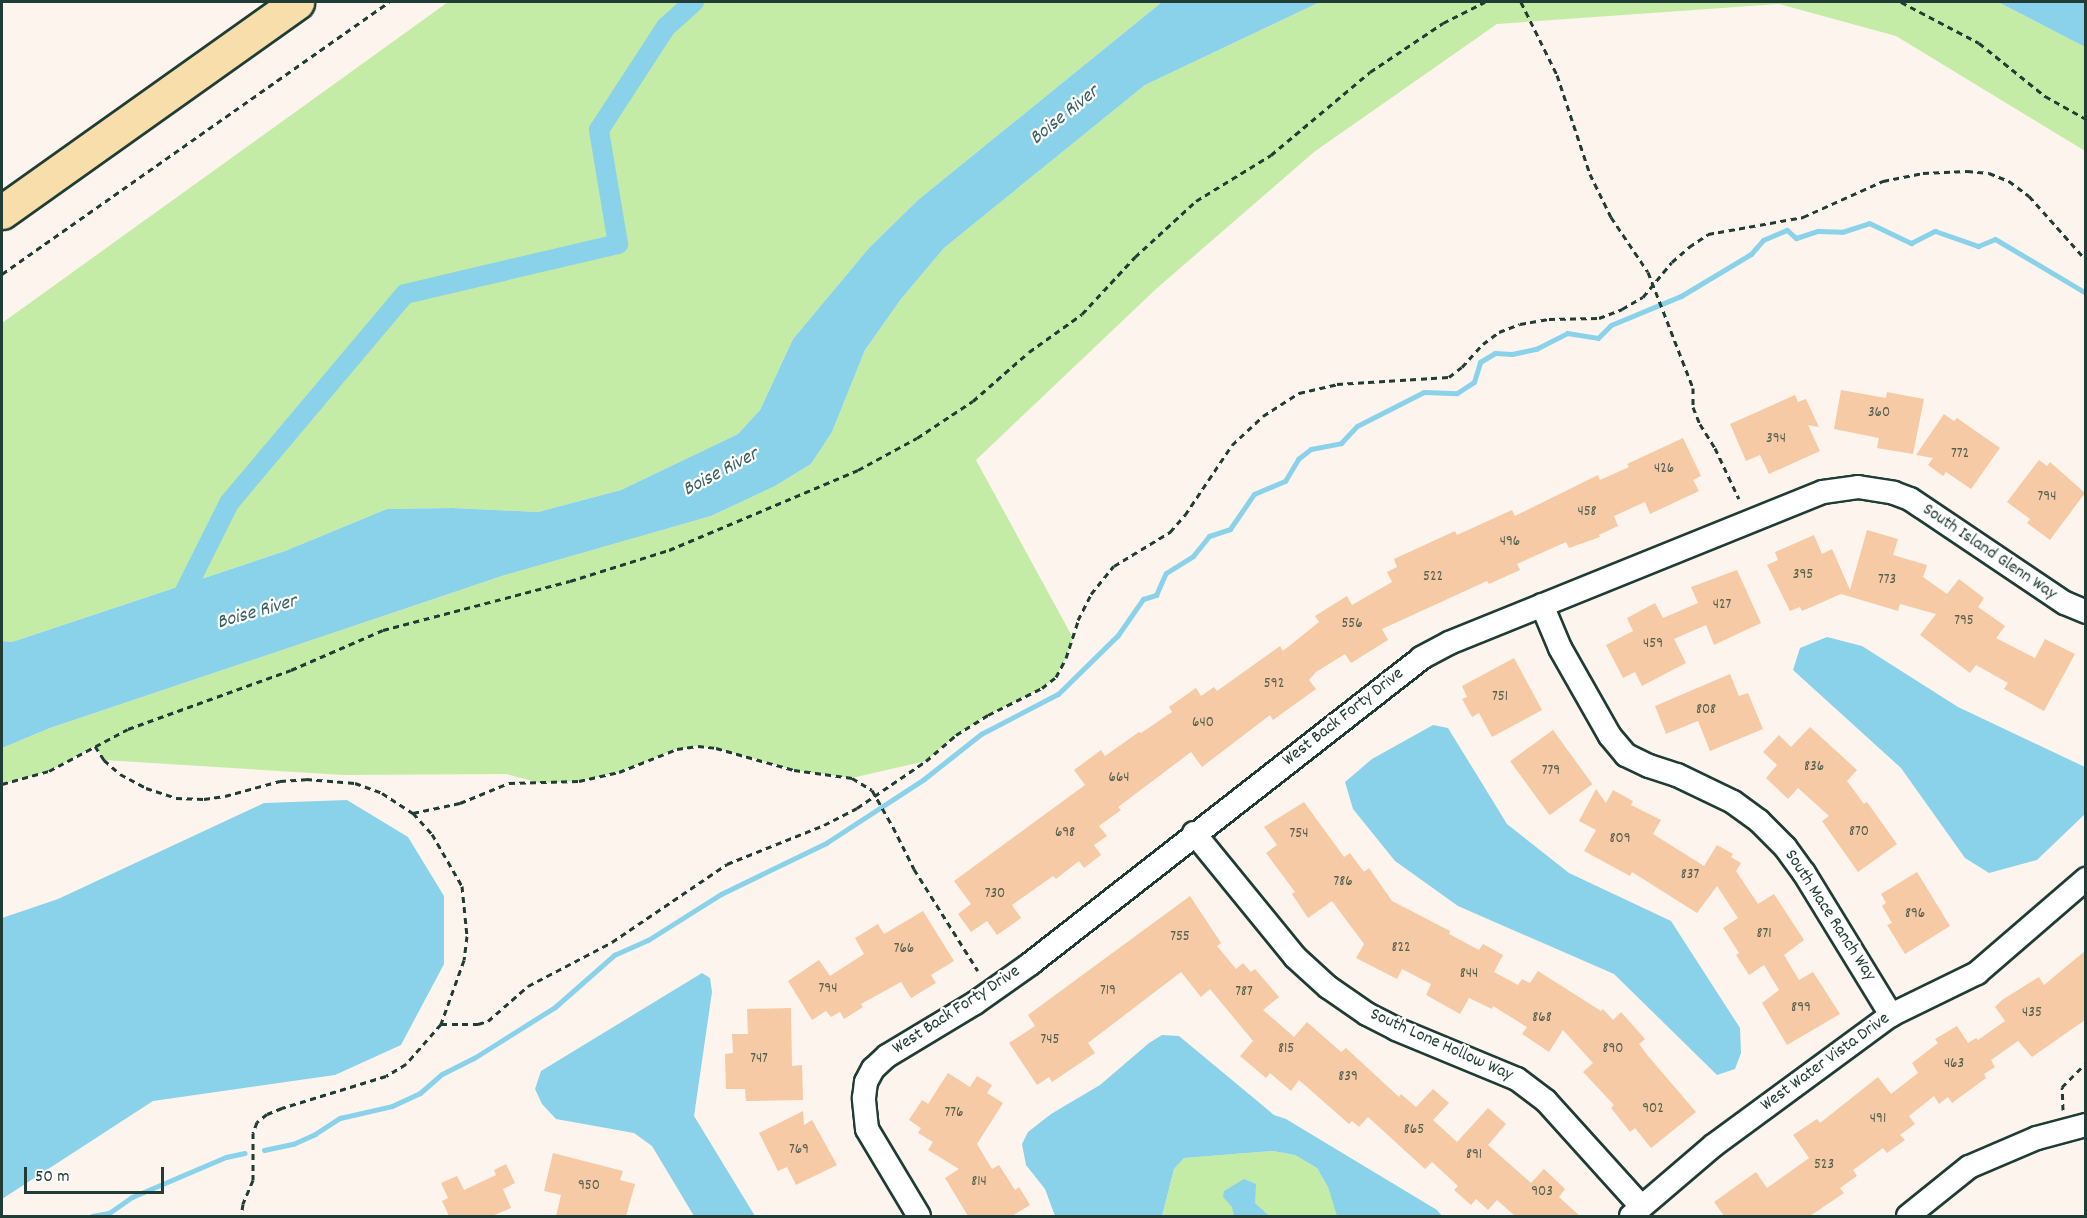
<!DOCTYPE html>
<style>
body{margin:0}
#map{position:relative;width:2087px;height:1218px;overflow:hidden;background:#fdf4ed;font-family:Dekko,sans-serif}
div>[style]{position:absolute}
[style*='--x']{left:calc(var(--x)*1px);top:calc(var(--y)*1px);width:calc(var(--w)*1px);rotate:calc(var(--a)*1deg)}
.green>*{inset:0;background:#c5eca7}
.water>*{inset:0;background:#89d2ea}
.stream>*{height:5px;margin:-2.5px;padding:0 2.5px;transform-origin:2.5px;border-radius:2.5px;background:#89d2ea}
.canal>*{height:20px;margin:-10px;padding:0 10px;transform-origin:10px;border-radius:10px;background:#89d2ea}
.building>*{inset:0;background:#f5caa4;transform-origin:0 0}
.path>*{height:3px;margin-top:-1.5px;transform-origin:0;background:repeating-linear-gradient(90deg,#1f3d34 0 6px,transparent 0 10.5px)}
.roads{filter:drop-shadow(2px 0 #1f3d34) drop-shadow(-2px 0 #1f3d34) drop-shadow(0 2px #1f3d34) drop-shadow(0 -2px #1f3d34)}
.street>*{height:22px;margin:-11px;padding:0 11px;transform-origin:11px;border-radius:11px;background:#fff}
.primary>*{height:33px;margin:-16.5px;padding:0 16.5px;transform-origin:16.5px;border-radius:16.5px;background:#f8deab}
span{translate:-50% -50%;white-space:nowrap;text-align:center;line-height:1.15;-webkit-text-stroke:4.5px #fff;paint-order:stroke}
.number-label{font-size:15px;color:#546050}
.number-label span{-webkit-text-stroke-width:0}
.street-label{font-size:18px;color:#1f3d34}
.water-label{font-size:20px;color:#3a6262;font-style:italic}
.frame{position:absolute;inset:0;border:3px solid #1f3d34;pointer-events:none}
.scale{position:absolute;left:24px;top:1167px;width:140px;height:27px;box-sizing:border-box;border:3px solid #1f3d34;border-top:0;padding-left:8px;font-size:18px;line-height:21px;white-space:nowrap;color:#1f3d34;-webkit-text-stroke:4px #fff;paint-order:stroke}
</style>
<div id="map">
<div class="green">
<div style="clip-path:polygon(448px 2px,1162px 2px,918px 200px,869px 248px,793px 339px,760px 410px,738px 434px,621px 490px,538px 512px,453px 508px,387px 509px,285px 551px,12px 642px,2px 641px,2px 323px)"></div>
<div style="clip-path:polygon(1320px 2px,1998px 2px,2085px 47px,2085px 151px,1896px 36px,1779px 4px,1497px 24px,1314px 152px,1156px 289px,976px 460px,1073px 638px,1066px 658px,1056px 677px,1042px 688px,988px 715px,956px 735px,926px 761px,852px 778px,794px 770px,716px 748px,698px 746px,677px 749px,619px 772px,579px 781px,540px 783px,506px 774px,343px 775px,104px 760px,95px 746px,49px 771px,2px 784px,2px 748px,50px 728px,505px 575px,711px 516px,775px 486px,811px 464px,832px 432px,865px 350px,901px 299px,944px 248px,1145px 85px)"></div>
<div style="clip-path:polygon(1273px 1151px,1295px 1155px,1317px 1168px,1328px 1187px,1338px 1216px,1162px 1216px,1174px 1169px,1184px 1158px)"></div>
</div>
<div class="water">
<div style="clip-path:polygon(1162px 2px,1320px 2px,1145px 85px,944px 248px,901px 299px,865px 350px,832px 432px,811px 464px,775px 486px,711px 516px,505px 575px,50px 728px,2px 748px,2px 641px,12px 642px,285px 551px,387px 509px,453px 508px,538px 512px,621px 490px,738px 434px,760px 410px,793px 339px,869px 248px,918px 200px)"></div>
<div style="clip-path:polygon(1998px 2px,2085px 2px,2085px 47px)"></div>
<div style="clip-path:polygon(1827px 637px,1862px 646px,1958px 707px,2085px 767px,2085px 814px,2037px 860px,1989px 873px,1965px 858px,1901px 768px,1793px 670px,1800px 648px)"></div>
<div style="clip-path:polygon(1433px 725px,1448px 728px,1507px 824px,1569px 873px,1671px 921px,1740px 1028px,1741px 1053px,1735px 1069px,1717px 1075px,1614px 974px,1458px 906px,1395px 861px,1353px 809px,1345px 782px,1372px 759px)"></div>
<div style="clip-path:polygon(347px 800px,408px 837px,444px 896px,444px 964px,401px 1045px,335px 1075px,153px 1101px,2px 1199px,2px 918px,58px 899px,264px 803px)"></div>
<div style="clip-path:polygon(702px 973px,710px 978px,712px 992px,694px 1116px,755px 1216px,694px 1216px,652px 1146px,634px 1133px,556px 1119px,542px 1104px,535px 1089px,541px 1071px)"></div>
<div style="clip-path:polygon(1162px 1035px,1179px 1036px,1274px 1115px,1286px 1119px,1437px 1210px,1442px 1216px,1337px 1216px,1328px 1187px,1317px 1168px,1295px 1155px,1273px 1151px,1184px 1158px,1174px 1169px,1162px 1216px,1055px 1216px,1045px 1189px,1026px 1165px,1022px 1144px,1028px 1132px,1051px 1114px,1100px 1085px,1149px 1043px)"></div>
<div style="clip-path:polygon(1244px 1179px,1256px 1184px,1255px 1203px,1269px 1216px,1234px 1216px,1232px 1207px,1223px 1197px,1224px 1191px)"></div>
</div>
<div class="stream">
<div style="--x:264;--y:1150;--w:30;--a:-12"></div>
<div style="--x:293;--y:1144;--w:24;--a:-24"></div>
<div style="--x:315;--y:1134;--w:30;--a:-33"></div>
<div style="--x:340;--y:1118;--w:53;--a:-13"></div>
<div style="--x:392;--y:1106;--w:31;--a:-25"></div>
<div style="--x:420;--y:1093;--w:29;--a:-41"></div>
<div style="--x:442;--y:1074;--w:36;--a:-27"></div>
<div style="--x:474;--y:1058;--w:96;--a:-32.2"></div>
<div style="--x:555;--y:1007;--w:79;--a:-41.4"></div>
<div style="--x:614;--y:955;--w:37;--a:-24"></div>
<div style="--x:648;--y:940;--w:86;--a:-32.2"></div>
<div style="--x:721;--y:894;--w:117;--a:-25.9"></div>
<div style="--x:826;--y:843;--w:117;--a:-33.1"></div>
<div style="--x:924;--y:779;--w:73;--a:-38.3"></div>
<div style="--x:981;--y:734;--w:87;--a:-27.5"></div>
<div style="--x:1058;--y:694;--w:84;--a:-44.5"></div>
<div style="--x:1118;--y:635;--w:44;--a:-55.2"></div>
<div style="--x:1143;--y:599;--w:14;--a:-17"></div>
<div style="--x:1156;--y:595;--w:24;--a:-66"></div>
<div style="--x:1166;--y:573;--w:32;--a:-32"></div>
<div style="--x:1193;--y:556;--w:26;--a:-51"></div>
<div style="--x:1209;--y:536;--w:22;--a:-18"></div>
<div style="--x:1230;--y:529;--w:42;--a:-55.6"></div>
<div style="--x:1254;--y:494;--w:34;--a:-23"></div>
<div style="--x:1285;--y:481;--w:26;--a:-59"></div>
<div style="--x:1298;--y:459;--w:16;--a:-38"></div>
<div style="--x:1311;--y:449;--w:31;--a:-11"></div>
<div style="--x:1341;--y:443;--w:23;--a:-47"></div>
<div style="--x:1357;--y:426;--w:75;--a:-26.9"></div>
<div style="--x:1424;--y:392;--w:33;--a:2"></div>
<div style="--x:1457;--y:393;--w:20;--a:-33"></div>
<div style="--x:1474;--y:382;--w:21;--a:-73"></div>
<div style="--x:1480;--y:362;--w:17;--a:-31"></div>
<div style="--x:1495;--y:353;--w:17;--a:3"></div>
<div style="--x:1512;--y:354;--w:25;--a:-12"></div>
<div style="--x:1536;--y:349;--w:35;--a:-27"></div>
<div style="--x:1567;--y:333;--w:31;--a:9"></div>
<div style="--x:1598;--y:338;--w:18;--a:-45"></div>
<div style="--x:1611;--y:325;--w:76;--a:-22.5"></div>
<div style="--x:1681;--y:296;--w:82;--a:-31"></div>
<div style="--x:1751;--y:254;--w:18;--a:-49"></div>
<div style="--x:1763;--y:240;--w:26;--a:-23"></div>
<div style="--x:1787;--y:230;--w:12;--a:42"></div>
<div style="--x:1796;--y:238;--w:23;--a:-18"></div>
<div style="--x:1818;--y:231;--w:24;--a:2"></div>
<div style="--x:1842;--y:232;--w:28;--a:-18"></div>
<div style="--x:1869;--y:223;--w:47;--a:25.5"></div>
<div style="--x:1911;--y:243;--w:27;--a:-27"></div>
<div style="--x:1935;--y:231;--w:46;--a:19.2"></div>
<div style="--x:1978;--y:246;--w:18;--a:-22"></div>
<div style="--x:1995;--y:239;--w:106;--a:30.7"></div>
<div style="--x:92;--y:1216;--w:17;--a:-10"></div>
<div style="--x:109;--y:1213;--w:28;--a:-35"></div>
<div style="--x:132;--y:1197;--w:102;--a:-23.1"></div>
<div style="--x:226;--y:1157;--w:19;--a:-12"></div>
</div>
<div class="canal">
<div style="--x:177;--y:607;--w:116;--a:-63.4"></div>
<div style="--x:229;--y:503;--w:273;--a:-49.9"></div>
<div style="--x:405;--y:294;--w:219;--a:-13.2"></div>
<div style="--x:618;--y:244;--w:116;--a:-99.5"></div>
<div style="--x:599;--y:130;--w:123;--a:-57"></div>
<div style="--x:666;--y:27;--w:38;--a:-42"></div>
</div>
<div class="building">
<div style="clip-path:polygon(1841px 390px,1886px 398px,1887px 392px,1924px 399px,1913px 454px,1877px 448px,1879px 438px,1834px 429px)"></div>
<div style="clip-path:polygon(1795px 395px,1798px 402px,1806px 399px,1819px 427px,1808px 425px,1820px 451px,1769px 474px,1760px 455px,1746px 461px,1730px 424px)"></div>
<div style="clip-path:polygon(1944px 414px,1954px 421px,1957px 418px,2000px 448px,1971px 489px,1946px 472px,1943px 476px,1928px 465px,1933px 458px,1916px 455px)"></div>
<div style="clip-path:polygon(1683px 438px,1701px 476px,1693px 480px,1699px 491px,1650px 514px,1645px 502px,1614px 516px,1618px 526px,1599px 535px,1600px 537px,1569px 548px,1566px 542px,1517px 564px,1520px 570px,1489px 584px,1487px 581px,1382px 629px,1388px 640px,1351px 663px,1345px 654px,1316px 672px,1309px 680px,1316px 689px,1273px 720px,1270px 715px,1202px 767px,1191px 752px,1118px 807px,1121px 810px,1099px 826px,1107px 836px,1094px 845px,1101px 855px,1084px 868px,1079px 861px,1056px 879px,1053px 876px,1012px 905px,1021px 918px,997px 935px,987px 921px,971px 932px,958px 914px,971px 904px,954px 881px,1085px 785px,1074px 770px,1101px 750px,1105px 756px,1139px 732px,1141px 733px,1172px 712px,1169px 707px,1196px 688px,1201px 696px,1214px 687px,1217px 691px,1280px 646px,1283px 651px,1319px 622px,1315px 616px,1347px 596px,1352px 605px,1392px 582px,1387px 572px,1397px 567px,1394px 559px,1455px 531px,1457px 535px,1512px 510px,1515px 516px,1598px 475px,1600px 480px,1629px 467px,1627px 464px)"></div>
<div style="clip-path:polygon(2039px 460px,2047px 466px,2050px 462px,2085px 493px,2050px 540px,2027px 523px,2030px 519px,2007px 502px)"></div>
<div style="clip-path:polygon(1867px 530px,1898px 539px,1893px 555px,1927px 565px,1923px 577px,1947px 594px,1959px 579px,1984px 598px,1978px 607px,2005px 626px,1996px 638px,2035px 658px,2045px 639px,2075px 654px,2044px 711px,2004px 689px,2008px 683px,1976px 665px,1970px 673px,1920px 635px,1936px 614px,1900px 604px,1898px 611px,1841px 594px,1802px 611px,1800px 607px,1790px 611px,1767px 565px,1778px 560px,1775px 552px,1814px 535px,1822px 554px,1832px 549px,1850px 590px)"></div>
<div style="clip-path:polygon(1737px 570px,1761px 623px,1714px 645px,1706px 625px,1674px 639px,1686px 663px,1642px 686px,1635px 672px,1623px 678px,1606px 645px,1633px 631px,1627px 618px,1655px 603px,1663px 618px,1698px 603px,1691px 587px)"></div>
<div style="clip-path:polygon(1514px 658px,1542px 710px,1492px 737px,1479px 713px,1472px 717px,1462px 699px,1467px 697px,1462px 686px)"></div>
<div style="clip-path:polygon(1730px 674px,1739px 696px,1748px 693px,1763px 729px,1710px 751px,1698px 721px,1666px 734px,1655px 706px)"></div>
<div style="clip-path:polygon(1810px 727px,1857px 770px,1847px 781px,1864px 804px,1867px 802px,1897px 844px,1858px 872px,1822px 821px,1829px 816px,1798px 788px,1788px 799px,1766px 778px,1777px 765px,1763px 752px,1779px 735px,1791px 747px)"></div>
<div style="left:1553px;top:730px;width:67px;height:53px;rotate:54deg"></div>
<div style="clip-path:polygon(1596px 789px,1606px 803px,1613px 790px,1633px 801px,1631px 805px,1661px 820px,1653px 834px,1704px 866px,1717px 845px,1733px 854px,1731px 857px,1741px 863px,1736px 871px,1758px 904px,1774px 894px,1804px 940px,1784px 955px,1799px 980px,1813px 972px,1840px 1014px,1787px 1045px,1762px 1003px,1779px 990px,1764px 965px,1749px 975px,1736px 955px,1739px 953px,1723px 928px,1738px 918px,1717px 886px,1697px 913px,1632px 872px,1630px 876px,1584px 851px,1596px 830px,1579px 821px)"></div>
<div style="clip-path:polygon(1304px 802px,1344px 857px,1350px 853px,1364px 872px,1369px 868px,1392px 901px,1450px 931px,1449px 934px,1479px 950px,1483px 944px,1503px 955px,1494px 972px,1518px 985px,1522px 979px,1530px 983px,1538px 971px,1601px 1011px,1603px 1009px,1613px 1020px,1621px 1012px,1645px 1039px,1639px 1044px,1648px 1056px,1696px 1112px,1651px 1148px,1635px 1128px,1630px 1132px,1611px 1108px,1614px 1105px,1583px 1072px,1593px 1063px,1563px 1030px,1549px 1052px,1522px 1034px,1527px 1027px,1493px 1006px,1492px 1009px,1469px 998px,1460px 1014px,1426px 995px,1431px 984px,1402px 969px,1397px 979px,1356px 958px,1364px 944px,1332px 901px,1308px 918px,1292px 894px,1295px 892px,1266px 853px,1277px 845px,1264px 827px)"></div>
<div style="clip-path:polygon(1917px 872px,1950px 926px,1905px 954px,1887px 925px,1892px 923px,1882px 906px,1886px 903px,1881px 894px)"></div>
<div style="clip-path:polygon(1190px 896px,1221px 943px,1217px 946px,1236px 969px,1243px 963px,1251px 972px,1255px 969px,1279px 997px,1263px 1010px,1294px 1037px,1307px 1022px,1341px 1052px,1346px 1048px,1399px 1097px,1401px 1094px,1416px 1107px,1433px 1089px,1449px 1103px,1433px 1120px,1457px 1142px,1488px 1108px,1506px 1124px,1488px 1145px,1531px 1183px,1544px 1169px,1565px 1189px,1559px 1197px,1580px 1216px,1515px 1216px,1497px 1200px,1488px 1210px,1476px 1199px,1471px 1205px,1454px 1190px,1458px 1186px,1432px 1162px,1425px 1169px,1368px 1117px,1359px 1127px,1352px 1121px,1349px 1124px,1299px 1080px,1291px 1091px,1270px 1073px,1266px 1078px,1240px 1056px,1253px 1041px,1210px 989px,1201px 997px,1181px 972px,1088px 1043px,1095px 1053px,1052px 1082px,1049px 1077px,1037px 1085px,1009px 1043px,1035px 1026px,1028px 1015px)"></div>
<div style="clip-path:polygon(923px 911px,954px 961px,931px 975px,936px 983px,911px 998px,901px 982px,861px 1004px,863px 1007px,844px 1019px,840px 1012px,831px 1017px,826px 1011px,812px 1020px,788px 981px,819px 960px,830px 976px,864px 954px,855px 938px,878px 924px,884px 934px)"></div>
<div style="clip-path:polygon(2085px 951px,2085px 1020px,2032px 1057px,2018px 1041px,1991px 1060px,1995px 1067px,1984px 1074px,1986px 1078px,1952px 1103px,1948px 1097px,1939px 1104px,1934px 1096px,1909px 1116px,1915px 1124px,1900px 1135px,1905px 1140px,1887px 1153px,1883px 1148px,1853px 1170px,1857px 1176px,1840px 1188px,1844px 1193px,1810px 1216px,1724px 1216px,1714px 1202px,1756px 1172px,1767px 1188px,1809px 1158px,1793px 1135px,1817px 1119px,1820px 1123px,1878px 1077px,1891px 1094px,1918px 1073px,1912px 1063px,1938px 1043px,1935px 1039px,1957px 1026px,1968px 1043px,1976px 1038px,1978px 1040px,2005px 1021px,1995px 1007px,2002px 1000px,2039px 977px,2044px 985px)"></div>
<div style="clip-path:polygon(791px 1008px,792px 1066px,802px 1065px,803px 1100px,746px 1101px,745px 1089px,726px 1089px,725px 1054px,733px 1053px,732px 1034px,748px 1034px,747px 1009px)"></div>
<div style="clip-path:polygon(948px 1073px,970px 1087px,977px 1076px,992px 1085px,987px 1093px,1003px 1103px,977px 1144px,992px 1169px,999px 1165px,1015px 1190px,1019px 1187px,1030px 1205px,1012px 1216px,968px 1216px,945px 1178px,959px 1169px,928px 1150px,933px 1142px,918px 1133px,921px 1128px,909px 1120px,922px 1100px,928px 1104px)"></div>
<div style="clip-path:polygon(803px 1111px,804px 1125px,812px 1120px,837px 1165px,796px 1185px,787px 1167px,778px 1171px,759px 1133px)"></div>
<div style="clip-path:polygon(553px 1153px,623px 1171px,620px 1180px,635px 1184px,626px 1216px,556px 1216px,561px 1195px,544px 1191px)"></div>
<div style="clip-path:polygon(506px 1164px,515px 1183px,503px 1189px,511px 1208px,492px 1216px,449px 1216px,442px 1201px,448px 1198px,441px 1183px,457px 1176px,464px 1190px,496px 1175px,494px 1170px)"></div>
</div>
<div class="path">
<div style="--x:1521;--y:2;--w:81;--a:63.7"></div>
<div style="--x:1557;--y:75;--w:104;--a:71.6"></div>
<div style="--x:1590;--y:174;--w:48;--a:64"></div>
<div style="--x:1611;--y:217;--w:66;--a:56.1"></div>
<div style="--x:1648;--y:272;--w:124;--a:68.8"></div>
<div style="--x:1693;--y:388;--w:19;--a:90"></div>
<div style="--x:1693;--y:407;--w:18;--a:68"></div>
<div style="--x:1700;--y:424;--w:28;--a:58"></div>
<div style="--x:1715;--y:448;--w:56;--a:64.8"></div>
<div style="--x:1901;--y:2;--w:88;--a:27.7"></div>
<div style="--x:1979;--y:43;--w:85;--a:38.8"></div>
<div style="--x:2045;--y:96;--w:47;--a:29.3"></div>
<div style="--x:2;--y:274;--w:473;--a:-35.1"></div>
<div style="--x:95;--y:746;--w:17;--a:57"></div>
<div style="--x:104;--y:760;--w:21;--a:41"></div>
<div style="--x:120;--y:774;--w:30;--a:28"></div>
<div style="--x:146;--y:788;--w:32;--a:18"></div>
<div style="--x:176;--y:798;--w:28;--a:2"></div>
<div style="--x:204;--y:799;--w:21;--a:-8"></div>
<div style="--x:225;--y:796;--w:57;--a:-15.3"></div>
<div style="--x:280;--y:781;--w:26;--a:-4"></div>
<div style="--x:306;--y:779;--w:49;--a:4.7"></div>
<div style="--x:355;--y:783;--w:29;--a:20"></div>
<div style="--x:382;--y:793;--w:37;--a:33"></div>
<div style="--x:413;--y:813;--w:28;--a:48"></div>
<div style="--x:432;--y:834;--w:60;--a:60"></div>
<div style="--x:462;--y:886;--w:50;--a:84.3"></div>
<div style="--x:467;--y:936;--w:24;--a:97"></div>
<div style="--x:464;--y:960;--w:68;--a:109.8"></div>
<div style="--x:441;--y:1024;--w:53;--a:131.2"></div>
<div style="--x:406;--y:1064;--w:23;--a:149"></div>
<div style="--x:386;--y:1076;--w:109;--a:162.9"></div>
<div style="--x:282;--y:1108;--w:16;--a:158"></div>
<div style="--x:267;--y:1114;--w:13;--a:141"></div>
<div style="--x:257;--y:1122;--w:12;--a:110"></div>
<div style="--x:253;--y:1133;--w:47;--a:90"></div>
<div style="--x:253;--y:1180;--w:26;--a:113"></div>
<div style="--x:243;--y:1204;--w:12;--a:99"></div>
<div style="--x:2;--y:784;--w:49;--a:-15.5"></div>
<div style="--x:49;--y:771;--w:89;--a:-28"></div>
<div style="--x:128;--y:729;--w:173;--a:-19.9"></div>
<div style="--x:291;--y:670;--w:100;--a:-23.5"></div>
<div style="--x:383;--y:630;--w:193;--a:-14.7"></div>
<div style="--x:570;--y:581;--w:104;--a:-17.4"></div>
<div style="--x:669;--y:550;--w:205;--a:-22.9"></div>
<div style="--x:858;--y:470;--w:67;--a:-28.5"></div>
<div style="--x:917;--y:438;--w:67;--a:-33.5"></div>
<div style="--x:973;--y:401;--w:74;--a:-41.2"></div>
<div style="--x:1029;--y:352;--w:65;--a:-35.6"></div>
<div style="--x:1082;--y:314;--w:78;--a:-47.1"></div>
<div style="--x:1135;--y:257;--w:83;--a:-42.6"></div>
<div style="--x:1196;--y:201;--w:88;--a:-31.5"></div>
<div style="--x:1271;--y:155;--w:129;--a:-40"></div>
<div style="--x:1370;--y:72;--w:88;--a:-33.9"></div>
<div style="--x:1443;--y:23;--w:47;--a:-26.6"></div>
<div style="--x:413;--y:813;--w:48;--a:-12"></div>
<div style="--x:460;--y:803;--w:53;--a:-22.2"></div>
<div style="--x:509;--y:783;--w:70;--a:-1.6"></div>
<div style="--x:579;--y:781;--w:41;--a:-12.7"></div>
<div style="--x:619;--y:772;--w:62;--a:-21.6"></div>
<div style="--x:677;--y:749;--w:21;--a:-8"></div>
<div style="--x:698;--y:746;--w:18;--a:6"></div>
<div style="--x:716;--y:748;--w:81;--a:15.8"></div>
<div style="--x:794;--y:770;--w:59;--a:7.9"></div>
<div style="--x:852;--y:778;--w:23;--a:31"></div>
<div style="--x:872;--y:790;--w:43;--a:60.4"></div>
<div style="--x:893;--y:827;--w:47;--a:63.4"></div>
<div style="--x:914;--y:869;--w:120;--a:57.9"></div>
<div style="--x:441;--y:1024;--w:37;--a:0"></div>
<div style="--x:478;--y:1024;--w:10;--a:-17"></div>
<div style="--x:488;--y:1021;--w:53;--a:-41.2"></div>
<div style="--x:528;--y:986;--w:95;--a:-27.6"></div>
<div style="--x:612;--y:942;--w:139;--a:-34.1"></div>
<div style="--x:727;--y:864;--w:105;--a:-21.9"></div>
<div style="--x:824;--y:825;--w:37;--a:-27"></div>
<div style="--x:857;--y:808;--w:83;--a:-34.3"></div>
<div style="--x:926;--y:761;--w:40;--a:-41"></div>
<div style="--x:956;--y:735;--w:38;--a:-32"></div>
<div style="--x:988;--y:715;--w:60;--a:-26.6"></div>
<div style="--x:1042;--y:688;--w:18;--a:-38"></div>
<div style="--x:1056;--y:677;--w:21;--a:-62"></div>
<div style="--x:1066;--y:658;--w:40;--a:-72"></div>
<div style="--x:1078;--y:620;--w:29;--a:-63"></div>
<div style="--x:1091;--y:594;--w:36;--a:-51"></div>
<div style="--x:1114;--y:566;--w:66;--a:-31.3"></div>
<div style="--x:1170;--y:532;--w:23;--a:-49"></div>
<div style="--x:1185;--y:515;--w:84;--a:-56.1"></div>
<div style="--x:1232;--y:445;--w:42;--a:-43.1"></div>
<div style="--x:1263;--y:416;--w:43;--a:-32.6"></div>
<div style="--x:1299;--y:393;--w:39;--a:-13"></div>
<div style="--x:1337;--y:384;--w:112;--a:-3.6"></div>
<div style="--x:1449;--y:377;--w:16;--a:-38"></div>
<div style="--x:1462;--y:367;--w:31;--a:-48"></div>
<div style="--x:1483;--y:344;--w:20;--a:-37"></div>
<div style="--x:1499;--y:332;--w:22;--a:-21"></div>
<div style="--x:1520;--y:324;--w:29;--a:-10"></div>
<div style="--x:1549;--y:319;--w:50;--a:-1.1"></div>
<div style="--x:1599;--y:318;--w:25;--a:-21"></div>
<div style="--x:1622;--y:309;--w:24;--a:-30"></div>
<div style="--x:1643;--y:297;--w:45;--a:-50.4"></div>
<div style="--x:1672;--y:262;--w:23;--a:-41"></div>
<div style="--x:1689;--y:247;--w:23;--a:-34"></div>
<div style="--x:1708;--y:234;--w:97;--a:-10.1"></div>
<div style="--x:1803;--y:217;--w:88;--a:-24.2"></div>
<div style="--x:1883;--y:181;--w:41;--a:-11.3"></div>
<div style="--x:1923;--y:173;--w:44;--a:-2.6"></div>
<div style="--x:1967;--y:171;--w:22;--a:5"></div>
<div style="--x:1989;--y:173;--w:22;--a:22"></div>
<div style="--x:2009;--y:181;--w:25;--a:37"></div>
<div style="--x:2029;--y:196;--w:86;--a:48.3"></div>
<div style="--x:2063;--y:1110;--w:23;--a:-92"></div>
<div style="--x:2062;--y:1087;--w:34;--a:-45"></div>
</div>
<div class="roads">
<div class="street">
<div style="--x:1542;--y:605;--w:47;--a:67.3"></div>
<div style="--x:1560;--y:648;--w:101;--a:60.4"></div>
<div style="--x:1610;--y:736;--w:25;--a:50"></div>
<div style="--x:1626;--y:755;--w:25;--a:26"></div>
<div style="--x:1649;--y:766;--w:29;--a:18"></div>
<div style="--x:1677;--y:775;--w:62;--a:25.7"></div>
<div style="--x:1733;--y:802;--w:32;--a:36"></div>
<div style="--x:1759;--y:821;--w:37;--a:45"></div>
<div style="--x:1785;--y:847;--w:32;--a:54"></div>
<div style="--x:1804;--y:873;--w:167;--a:58.5"></div>
<div style="--x:1194;--y:833;--w:160;--a:50.8"></div>
<div style="--x:1295;--y:957;--w:45;--a:42.3"></div>
<div style="--x:1328;--y:987;--w:47;--a:34.7"></div>
<div style="--x:1367;--y:1014;--w:33;--a:27"></div>
<div style="--x:1396;--y:1029;--w:131;--a:22.5"></div>
<div style="--x:1517;--y:1079;--w:36;--a:37"></div>
<div style="--x:1546;--y:1101;--w:142;--a:47.9"></div>
<div style="--x:919;--y:1216;--w:101;--a:-120.9"></div>
<div style="--x:867;--y:1129;--w:31;--a:-96"></div>
<div style="--x:864;--y:1098;--w:16;--a:-83"></div>
<div style="--x:866;--y:1082;--w:15;--a:-62"></div>
<div style="--x:873;--y:1069;--w:19;--a:-43"></div>
<div style="--x:887;--y:1056;--w:103;--a:-31.1"></div>
<div style="--x:975;--y:1003;--w:67;--a:-35.3"></div>
<div style="--x:1030;--y:964;--w:497;--a:-38"></div>
<div style="--x:1421;--y:658;--w:32;--a:-28"></div>
<div style="--x:1449;--y:643;--w:403;--a:-22"></div>
<div style="--x:1823;--y:492;--w:35;--a:-8"></div>
<div style="--x:1858;--y:487;--w:36;--a:9"></div>
<div style="--x:1894;--y:493;--w:17;--a:21"></div>
<div style="--x:1910;--y:499;--w:187;--a:33.9"></div>
<div style="--x:2065;--y:603;--w:23;--a:23"></div>
<div style="--x:1631;--y:1216;--w:109;--a:-40.5"></div>
<div style="--x:1714;--y:1145;--w:220;--a:-36.3"></div>
<div style="--x:1891;--y:1015;--w:96;--a:-26"></div>
<div style="--x:1977;--y:973;--w:144;--a:-40.8"></div>
<div style="--x:1908;--y:1216;--w:78;--a:-38.8"></div>
<div style="--x:1969;--y:1167;--w:74;--a:-23.1"></div>
<div style="--x:2037;--y:1138;--w:51;--a:-14.9"></div>
</div>
<div class="primary">
<div style="--x:2;--y:212;--w:362;--a:-35.4"></div>
</div>
</div>
<div class="number-label">
<span style="left:1879px;top:414px">360</span>
<span style="left:1776px;top:440px">394</span>
<span style="left:1960px;top:455px">772</span>
<span style="left:1664px;top:470px">426</span>
<span style="left:2047px;top:498px">794</span>
<span style="left:1587px;top:513px">458</span>
<span style="left:1510px;top:543px">496</span>
<span style="left:1803px;top:576px">395</span>
<span style="left:1433px;top:578px">522</span>
<span style="left:1887px;top:581px">773</span>
<span style="left:1722px;top:606px">427</span>
<span style="left:1964px;top:622px">795</span>
<span style="left:1352px;top:625px">556</span>
<span style="left:1653px;top:645px">459</span>
<span style="left:1274px;top:685px">592</span>
<span style="left:1500px;top:698px">751</span>
<span style="left:1706px;top:711px">808</span>
<span style="left:1203px;top:724px">640</span>
<span style="left:1814px;top:768px">836</span>
<span style="left:1551px;top:772px">779</span>
<span style="left:1119px;top:779px">664</span>
<span style="left:1859px;top:833px">870</span>
<span style="left:1065px;top:834px">698</span>
<span style="left:1299px;top:835px">754</span>
<span style="left:1620px;top:840px">809</span>
<span style="left:1690px;top:876px">837</span>
<span style="left:1343px;top:883px">786</span>
<span style="left:995px;top:895px">730</span>
<span style="left:1915px;top:915px">896</span>
<span style="left:1764px;top:935px">871</span>
<span style="left:1180px;top:938px">755</span>
<span style="left:1401px;top:949px">822</span>
<span style="left:904px;top:950px">766</span>
<span style="left:1469px;top:975px">844</span>
<span style="left:828px;top:990px">794</span>
<span style="left:1108px;top:992px">719</span>
<span style="left:1244px;top:993px">787</span>
<span style="left:1801px;top:1009px">899</span>
<span style="left:2032px;top:1014px">435</span>
<span style="left:1542px;top:1019px">868</span>
<span style="left:1050px;top:1041px">745</span>
<span style="left:1286px;top:1050px">815</span>
<span style="left:1613px;top:1050px">890</span>
<span style="left:759px;top:1060px">747</span>
<span style="left:1954px;top:1065px">463</span>
<span style="left:1348px;top:1078px">839</span>
<span style="left:1653px;top:1110px">902</span>
<span style="left:954px;top:1114px">776</span>
<span style="left:1878px;top:1120px">491</span>
<span style="left:1414px;top:1131px">865</span>
<span style="left:799px;top:1151px">769</span>
<span style="left:1474px;top:1156px">891</span>
<span style="left:1824px;top:1166px">523</span>
<span style="left:979px;top:1183px">814</span>
<span style="left:589px;top:1187px">950</span>
<span style="left:1542px;top:1193px">903</span>
</div>
<div class="street-label">
<span style="left:1989px;top:553px;rotate:34deg">South Island Glenn Way</span>
<span style="left:1344px;top:718px;rotate:-38deg">West Back Forty Drive</span>
<span style="left:1829px;top:916px;rotate:57deg">South Mace Ranch Way</span>
<span style="left:957px;top:1011px;rotate:-33deg">West Back Forty Drive</span>
<span style="left:1441px;top:1046px;rotate:24deg">South Lone Hollow Way</span>
<span style="left:1826px;top:1063px;rotate:-36deg">West Water Vista Drive</span>
</div>
<div class="water-label">
<span style="left:1065px;top:116px;rotate:-39deg">Boise River</span>
<span style="left:721px;top:473px;rotate:-28deg">Boise River</span>
<span style="left:257px;top:613px;rotate:-16deg">Boise River</span>
</div>
<div class="frame"></div>
<div class="scale">50 m</div>
</div>
